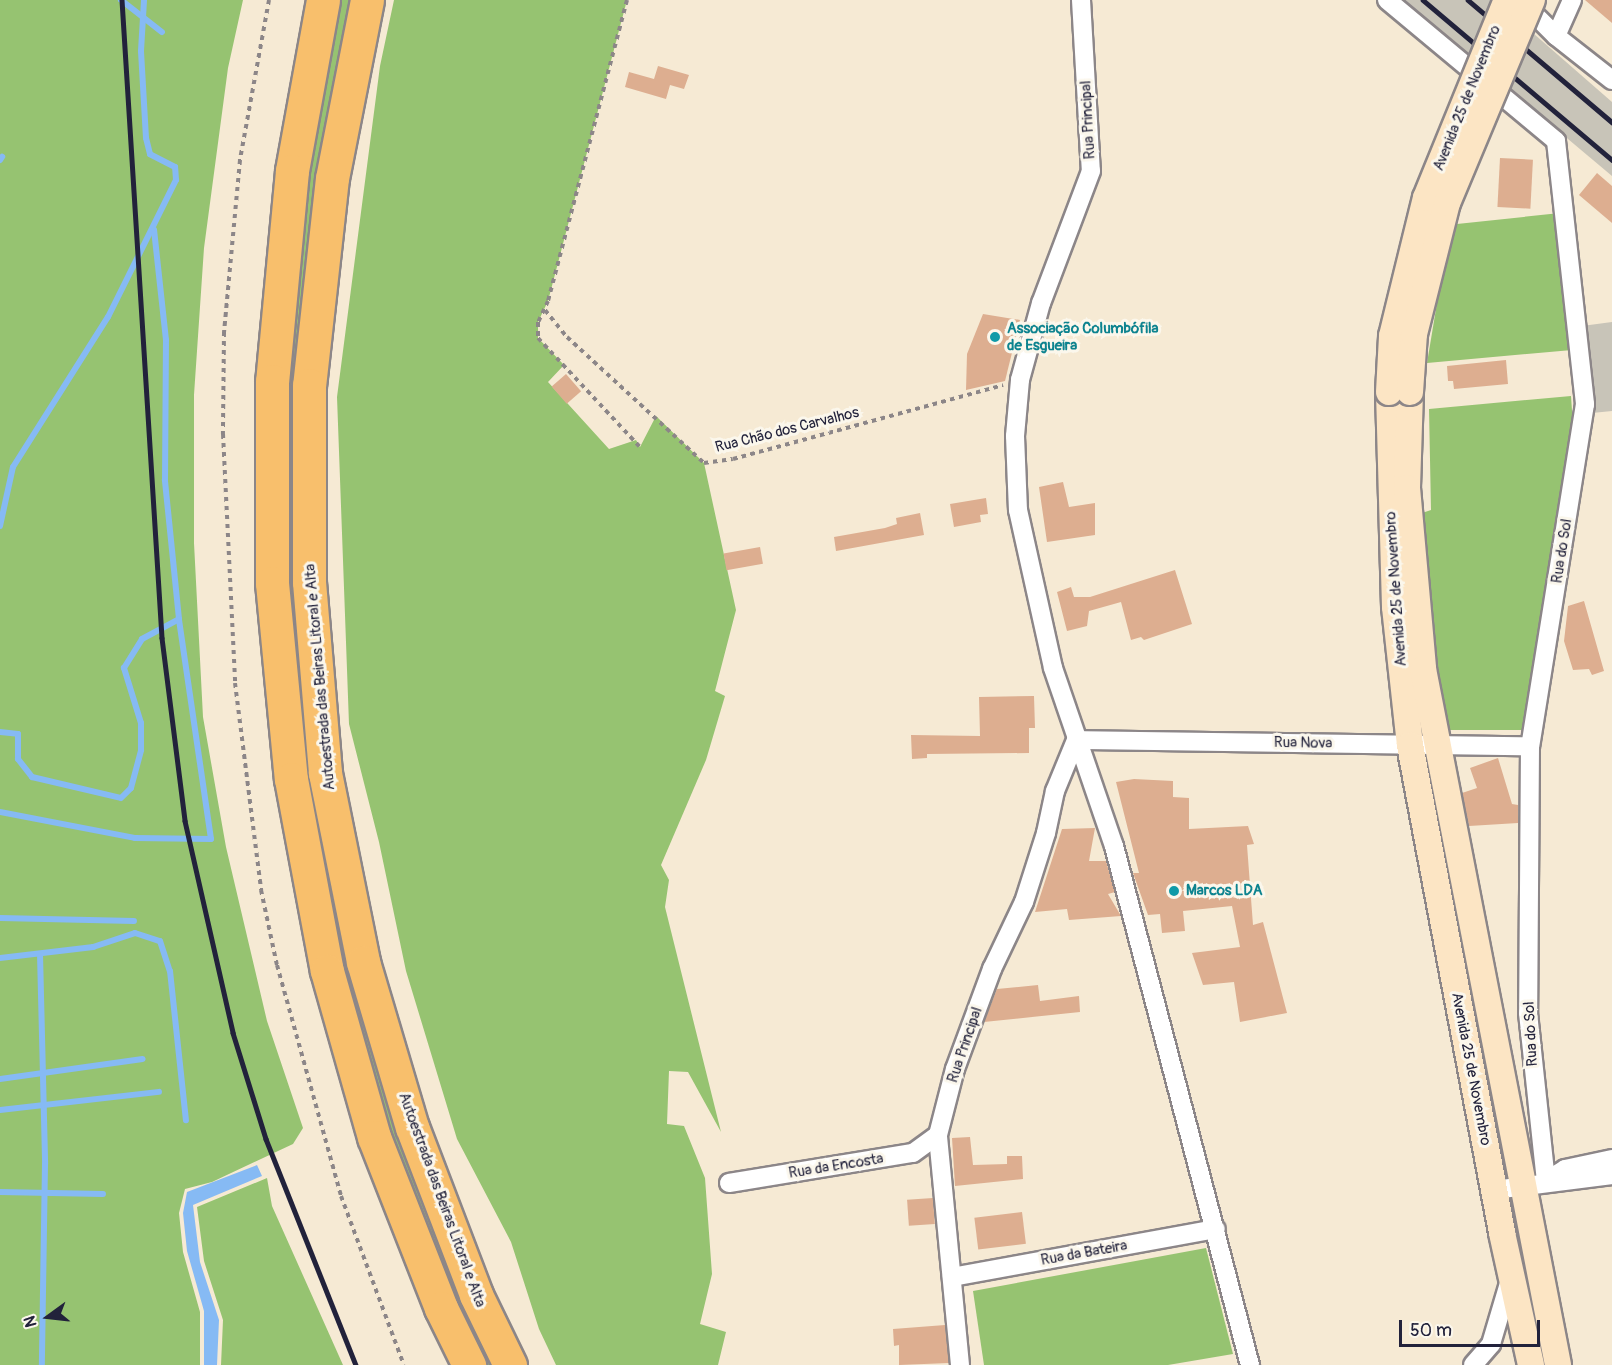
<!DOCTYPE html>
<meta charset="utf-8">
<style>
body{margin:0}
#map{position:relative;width:1612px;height:1365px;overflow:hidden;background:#f6ead4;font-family:Pangolin,sans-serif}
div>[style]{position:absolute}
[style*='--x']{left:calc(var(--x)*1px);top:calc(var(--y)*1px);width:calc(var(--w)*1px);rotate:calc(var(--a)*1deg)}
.industrial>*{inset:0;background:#c8c4b8}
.green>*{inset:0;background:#96c371}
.water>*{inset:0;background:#86baf4}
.stream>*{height:6px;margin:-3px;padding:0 3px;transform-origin:3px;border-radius:3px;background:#86baf4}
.building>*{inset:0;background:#ddae90;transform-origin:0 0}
.path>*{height:4px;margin-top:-2px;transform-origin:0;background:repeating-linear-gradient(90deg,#8c8688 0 4.5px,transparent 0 9px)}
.roads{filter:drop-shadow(2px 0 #8c8688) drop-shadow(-2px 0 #8c8688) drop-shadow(0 2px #8c8688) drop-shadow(0 -2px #8c8688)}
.street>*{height:18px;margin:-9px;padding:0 9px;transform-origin:9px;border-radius:9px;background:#fff}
.secondary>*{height:26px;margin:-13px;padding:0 13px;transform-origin:13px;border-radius:13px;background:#fce5c4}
.highway>*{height:33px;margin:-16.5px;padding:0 16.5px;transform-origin:16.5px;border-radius:16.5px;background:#f8bf6c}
.rail>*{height:4.5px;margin:-2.25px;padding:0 2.25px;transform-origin:2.25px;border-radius:2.25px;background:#22223b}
.bridges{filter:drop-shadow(2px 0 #8c8688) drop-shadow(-2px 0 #8c8688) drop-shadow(0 2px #8c8688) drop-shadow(0 -2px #8c8688)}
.secondary-bridge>*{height:26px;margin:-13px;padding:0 13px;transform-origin:13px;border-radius:13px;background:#fce5c4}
.dots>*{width:16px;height:16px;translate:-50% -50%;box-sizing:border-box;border:3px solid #fbf7ec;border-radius:50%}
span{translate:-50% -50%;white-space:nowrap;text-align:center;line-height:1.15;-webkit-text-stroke:6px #fbf7ec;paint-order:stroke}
.street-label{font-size:15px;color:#22223b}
.culture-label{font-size:15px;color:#0d838f;font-weight:700}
.left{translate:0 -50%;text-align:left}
.north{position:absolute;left:18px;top:1287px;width:60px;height:60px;-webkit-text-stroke:4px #fbf7ec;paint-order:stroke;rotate:255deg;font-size:16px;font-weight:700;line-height:24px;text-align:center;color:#22223b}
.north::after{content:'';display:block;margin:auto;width:21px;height:27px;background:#22223b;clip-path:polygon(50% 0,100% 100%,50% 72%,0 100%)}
.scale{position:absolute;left:1399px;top:1320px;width:141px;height:27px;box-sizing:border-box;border:3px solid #22223b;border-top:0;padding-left:8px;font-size:18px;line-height:21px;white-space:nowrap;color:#22223b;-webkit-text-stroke:4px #fbf7ec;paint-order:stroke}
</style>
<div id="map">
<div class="industrial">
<div style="clip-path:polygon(1403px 0,1495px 0,1612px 102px,1612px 176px)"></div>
<div style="clip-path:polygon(1612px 322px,1612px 411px,1592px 413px,1582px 326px)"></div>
</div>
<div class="green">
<div style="clip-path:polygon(0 0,243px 0,228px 68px,204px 248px,194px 395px,194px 543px,203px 717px,226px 847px,267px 1021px,303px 1128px,293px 1144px,212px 1182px,185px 1189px,179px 1213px,183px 1252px,200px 1312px,200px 1365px,0 1365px)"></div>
<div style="clip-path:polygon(336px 0,352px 0,322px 154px,316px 787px,496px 1365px,484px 1365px,452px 1298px,394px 1149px,348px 998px,320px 877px,289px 653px,284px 425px,296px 257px)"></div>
<div style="clip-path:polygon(394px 0,627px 0,548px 301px,538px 322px,538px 338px,564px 365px,548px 382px,609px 449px,636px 440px,640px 447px,656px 416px,704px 463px,736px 610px,715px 691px,725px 696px,706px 760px,661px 865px,669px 880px,665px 907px,721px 1132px,688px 1072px,669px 1071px,667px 1124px,684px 1126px,705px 1178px,712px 1274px,700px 1324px,726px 1332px,718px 1365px,556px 1365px,539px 1329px,511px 1242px,457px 1139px,406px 971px,379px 842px,349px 724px,337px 397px,380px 66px)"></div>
<div style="clip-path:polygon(1560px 213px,1572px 350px,1427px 363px,1443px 267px,1457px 224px)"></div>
<div style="clip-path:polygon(1571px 396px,1574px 440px,1528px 730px,1449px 730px,1444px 716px,1419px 514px,1431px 510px,1429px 409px)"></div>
<div style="clip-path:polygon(267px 1178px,272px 1206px,343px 1365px,221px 1365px,223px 1320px,204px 1261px,197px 1207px)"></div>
<div style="clip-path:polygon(1206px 1248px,1233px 1354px,1168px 1365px,984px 1365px,973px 1291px)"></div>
</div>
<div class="water">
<div style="clip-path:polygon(257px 1165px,262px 1176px,193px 1205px,200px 1262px,219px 1320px,217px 1365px,204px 1365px,204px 1311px,187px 1251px,183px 1213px,187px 1192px)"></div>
</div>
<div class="stream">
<div style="--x:121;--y:0;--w:52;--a:38"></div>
<div style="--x:0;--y:160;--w:4;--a:-56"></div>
<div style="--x:0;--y:526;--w:60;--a:-77.6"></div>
<div style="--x:13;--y:467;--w:178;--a:-57.7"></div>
<div style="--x:108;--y:317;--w:153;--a:-63.6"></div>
<div style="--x:176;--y:180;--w:13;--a:-94"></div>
<div style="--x:175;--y:167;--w:28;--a:-153"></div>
<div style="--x:150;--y:154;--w:16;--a:-104"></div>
<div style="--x:146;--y:138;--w:87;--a:-93.3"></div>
<div style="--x:141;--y:51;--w:51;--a:-86.6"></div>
<div style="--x:0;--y:732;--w:18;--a:6"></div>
<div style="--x:18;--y:734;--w:25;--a:90"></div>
<div style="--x:18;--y:759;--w:23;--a:52"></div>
<div style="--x:32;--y:777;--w:91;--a:13.3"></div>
<div style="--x:121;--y:798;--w:14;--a:-45"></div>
<div style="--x:131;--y:788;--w:39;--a:-75"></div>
<div style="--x:141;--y:750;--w:27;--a:-90"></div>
<div style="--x:141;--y:723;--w:58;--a:-107.2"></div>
<div style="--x:124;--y:668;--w:34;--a:-58"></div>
<div style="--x:142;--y:639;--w:42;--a:-28.4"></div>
<div style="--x:179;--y:619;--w:140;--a:-95.8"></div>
<div style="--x:165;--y:480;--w:140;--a:-89.6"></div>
<div style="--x:166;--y:340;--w:111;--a:-96.2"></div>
<div style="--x:0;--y:812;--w:137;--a:10.9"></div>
<div style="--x:135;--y:838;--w:76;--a:0.8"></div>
<div style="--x:211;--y:839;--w:222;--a:-98.3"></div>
<div style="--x:0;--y:918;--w:134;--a:1.3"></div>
<div style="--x:40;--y:954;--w:210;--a:88.6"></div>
<div style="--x:45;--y:1164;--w:201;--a:90.9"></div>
<div style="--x:0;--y:958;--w:94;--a:-6.7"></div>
<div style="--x:93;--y:947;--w:44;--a:-18.4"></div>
<div style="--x:135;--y:933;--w:26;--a:18"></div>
<div style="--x:160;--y:941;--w:32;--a:72"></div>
<div style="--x:170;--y:971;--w:150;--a:83.9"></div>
<div style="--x:0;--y:1079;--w:144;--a:-8"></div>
<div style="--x:0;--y:1110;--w:160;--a:-6.5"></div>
<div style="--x:0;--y:1192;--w:103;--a:1.1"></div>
</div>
<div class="building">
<div style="clip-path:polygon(1585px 0,1612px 0,1612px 23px)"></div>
<div style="clip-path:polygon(658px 66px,689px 75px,684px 89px,670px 85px,666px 99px,625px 87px,629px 72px,654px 79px)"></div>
<div style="left:1500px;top:158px;width:33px;height:49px;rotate:3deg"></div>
<div style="clip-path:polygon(1597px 173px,1612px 186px,1612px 223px,1579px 195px)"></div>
<div style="clip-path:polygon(983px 314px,1020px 320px,1005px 381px,966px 390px,967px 354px)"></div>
<div style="clip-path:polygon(1506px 360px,1508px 384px,1454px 389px,1453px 381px,1448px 381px,1447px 366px)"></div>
<div style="left:566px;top:374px;width:23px;height:19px;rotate:49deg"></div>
<div style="clip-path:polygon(1063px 482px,1069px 507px,1095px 503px,1095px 535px,1047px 542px,1039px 487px)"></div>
<div style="clip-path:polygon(986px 498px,988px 514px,980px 515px,981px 522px,954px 527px,950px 504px)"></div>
<div style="clip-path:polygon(920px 513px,924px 535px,836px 551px,834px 537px,885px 528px,897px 524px,896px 518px)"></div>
<div style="left:760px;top:547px;width:17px;height:37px;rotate:80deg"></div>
<div style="clip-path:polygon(1175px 570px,1192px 624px,1144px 640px,1141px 637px,1131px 640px,1121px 602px,1089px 611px,1087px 626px,1067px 631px,1057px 592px,1071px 587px,1074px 597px,1090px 597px)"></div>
<div style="clip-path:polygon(1584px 601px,1604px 671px,1592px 675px,1589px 669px,1573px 670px,1564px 641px,1568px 606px)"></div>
<div style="clip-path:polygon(1034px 696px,1035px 728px,1029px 728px,1029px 753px,927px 754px,927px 758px,912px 759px,911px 735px,980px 736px,979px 697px)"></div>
<div style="clip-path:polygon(1498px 758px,1512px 804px,1518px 805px,1518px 823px,1469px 826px,1462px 793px,1477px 788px,1470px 768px)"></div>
<div style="clip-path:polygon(1134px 779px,1173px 781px,1173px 797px,1189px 798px,1189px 829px,1248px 826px,1254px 844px,1247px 845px,1253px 925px,1263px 922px,1287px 1013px,1240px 1022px,1234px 982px,1203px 985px,1192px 953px,1240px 947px,1232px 906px,1183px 911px,1185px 931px,1162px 933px,1160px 914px,1148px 915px,1133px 873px,1139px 873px,1116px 782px)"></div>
<div style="clip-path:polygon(1095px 828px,1089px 861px,1106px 861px,1115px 892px,1108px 894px,1121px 916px,1069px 920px,1067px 909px,1035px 912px,1062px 829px)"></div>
<div style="clip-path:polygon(1038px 985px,1040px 1001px,1079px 996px,1080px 1012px,984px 1022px,997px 989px)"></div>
<div style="clip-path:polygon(970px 1137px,973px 1165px,1007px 1164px,1007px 1156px,1022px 1156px,1023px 1179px,955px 1186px,952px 1138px)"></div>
<div style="left:933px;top:1198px;width:26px;height:26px;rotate:86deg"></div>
<div style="left:1022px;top:1212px;width:32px;height:48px;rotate:83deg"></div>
<div style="clip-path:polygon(945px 1325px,949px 1363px,899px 1365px,899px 1345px,894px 1346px,893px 1329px)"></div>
</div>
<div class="path">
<div style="--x:269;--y:0;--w:163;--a:100.3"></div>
<div style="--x:240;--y:160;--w:173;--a:95.3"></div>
<div style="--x:224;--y:332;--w:102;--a:90.6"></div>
<div style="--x:223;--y:434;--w:249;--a:87.2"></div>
<div style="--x:235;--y:683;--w:209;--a:82.8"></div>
<div style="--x:261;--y:890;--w:77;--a:78"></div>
<div style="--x:277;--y:965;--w:240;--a:74.5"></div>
<div style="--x:341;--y:1196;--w:180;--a:69.6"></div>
<div style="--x:627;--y:0;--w:311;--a:104.7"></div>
<div style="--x:548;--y:301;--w:23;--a:115"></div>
<div style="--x:538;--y:322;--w:16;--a:90"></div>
<div style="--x:538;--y:338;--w:149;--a:46.9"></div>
<div style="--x:545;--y:310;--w:35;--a:51"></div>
<div style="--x:567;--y:337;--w:186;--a:42.6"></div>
<div style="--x:704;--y:463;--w:29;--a:-8"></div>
<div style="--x:733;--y:459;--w:280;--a:-15.3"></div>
</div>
<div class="roads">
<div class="street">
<div style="--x:1081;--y:0;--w:171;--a:86.7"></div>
<div style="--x:1091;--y:171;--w:141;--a:110.7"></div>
<div style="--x:1041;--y:303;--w:80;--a:105.3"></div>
<div style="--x:1020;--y:380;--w:56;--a:95.1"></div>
<div style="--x:1015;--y:436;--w:74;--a:87.7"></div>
<div style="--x:1018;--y:510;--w:162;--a:77.5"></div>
<div style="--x:1053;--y:668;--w:188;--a:71.1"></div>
<div style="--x:1114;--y:846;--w:537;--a:75.32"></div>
<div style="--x:1387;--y:0;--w:220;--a:39.8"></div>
<div style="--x:1556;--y:141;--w:265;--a:83.7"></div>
<div style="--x:1585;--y:404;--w:346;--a:99.1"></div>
<div style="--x:1530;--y:746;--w:267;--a:90.4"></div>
<div style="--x:1528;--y:1013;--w:169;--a:83.9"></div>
<div style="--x:1521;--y:1;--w:49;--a:45"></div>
<div style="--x:1556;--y:36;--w:71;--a:38.2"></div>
<div style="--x:1556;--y:36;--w:39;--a:-66"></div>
<div style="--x:1076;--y:740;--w:454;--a:0.8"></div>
<div style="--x:1546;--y:1181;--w:22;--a:-32"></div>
<div style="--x:1565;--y:1169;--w:48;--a:-12"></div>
<div style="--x:729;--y:1183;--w:186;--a:-9.3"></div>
<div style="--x:913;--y:1153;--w:31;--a:-36"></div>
<div style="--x:1494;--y:1190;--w:119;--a:-7.2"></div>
<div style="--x:952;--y:1277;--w:268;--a:-10.3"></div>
<div style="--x:960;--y:1365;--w:231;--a:-95.5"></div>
<div style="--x:938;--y:1135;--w:68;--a:-75.6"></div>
<div style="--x:955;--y:1069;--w:107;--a:-69.7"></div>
<div style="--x:992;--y:969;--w:74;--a:-64.5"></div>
<div style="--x:1024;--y:902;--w:72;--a:-72.3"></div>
<div style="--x:1046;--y:833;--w:43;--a:-77.9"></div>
<div style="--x:1055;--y:791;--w:55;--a:-67.6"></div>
<div style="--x:1473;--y:1365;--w:28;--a:-49"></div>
<div style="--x:1491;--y:1344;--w:67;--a:-73.5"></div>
</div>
<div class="secondary">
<div style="--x:1389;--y:392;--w:215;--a:88.4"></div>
<div style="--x:1395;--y:607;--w:139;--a:83.8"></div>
<div style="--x:1410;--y:745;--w:497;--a:79.3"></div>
<div style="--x:1502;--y:1233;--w:135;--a:77.6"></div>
<div style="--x:1410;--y:392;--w:96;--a:91.8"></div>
<div style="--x:1407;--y:488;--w:182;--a:84.9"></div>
<div style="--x:1423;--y:669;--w:709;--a:79.02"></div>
</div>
<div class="highway">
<div style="--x:323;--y:0;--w:174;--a:100.3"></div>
<div style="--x:292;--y:171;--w:211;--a:95.4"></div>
<div style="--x:272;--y:381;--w:202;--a:90"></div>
<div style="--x:272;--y:583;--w:197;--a:84.5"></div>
<div style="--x:291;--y:779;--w:195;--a:79.4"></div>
<div style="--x:327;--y:971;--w:173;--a:74.2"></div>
<div style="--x:374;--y:1137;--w:184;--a:68.6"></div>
<div style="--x:441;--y:1308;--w:64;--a:63.8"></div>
<div style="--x:367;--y:0;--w:181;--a:101.1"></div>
<div style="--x:332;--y:178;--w:208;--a:96.3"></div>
<div style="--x:309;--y:385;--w:197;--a:90"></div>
<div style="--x:309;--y:582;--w:192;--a:85.2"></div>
<div style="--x:325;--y:773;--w:193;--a:78.6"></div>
<div style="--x:363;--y:962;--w:172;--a:73.5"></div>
<div style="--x:412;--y:1127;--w:180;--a:69.1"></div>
<div style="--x:476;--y:1295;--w:78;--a:64.1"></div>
</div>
</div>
<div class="rail">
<div style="--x:122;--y:0;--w:639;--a:86.41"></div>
<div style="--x:162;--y:638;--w:184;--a:82.8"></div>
<div style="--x:185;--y:821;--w:217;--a:77.2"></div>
<div style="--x:233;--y:1033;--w:111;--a:72.7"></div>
<div style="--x:266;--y:1139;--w:243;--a:68.3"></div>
<div style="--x:1423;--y:0;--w:248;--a:40.2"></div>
<div style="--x:1468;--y:0;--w:189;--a:40.3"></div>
</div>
<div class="bridges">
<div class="secondary-bridge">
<div style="--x:1389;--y:392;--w:56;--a:-86.9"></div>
<div style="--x:1392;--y:336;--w:142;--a:-76.2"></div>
<div style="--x:1426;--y:198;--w:214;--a:-67.8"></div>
<div style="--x:1410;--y:392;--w:58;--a:-86.1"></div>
<div style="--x:1414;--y:334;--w:135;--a:-75.9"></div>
<div style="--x:1447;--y:203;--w:220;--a:-67.3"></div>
</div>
</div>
<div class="dots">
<div style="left:995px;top:337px;background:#0f9aa8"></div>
<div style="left:1174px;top:891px;background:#0f9aa8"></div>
</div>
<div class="street-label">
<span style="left:1467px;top:98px;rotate:-68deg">Avenida 25 de Novembro</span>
<span style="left:1088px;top:120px;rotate:-93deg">Rua Principal</span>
<span style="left:787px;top:430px;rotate:-14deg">Rua Chão dos Carvalhos</span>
<span style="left:1562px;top:551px;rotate:-81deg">Rua do Sol</span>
<span style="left:1396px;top:589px;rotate:-94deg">Avenida 25 de Novembro</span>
<span style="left:320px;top:677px;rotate:-95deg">Autoestrada das Beiras Litoral e Alta</span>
<span style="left:1303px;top:743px;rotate:1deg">Rua Nova</span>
<span style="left:1531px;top:1034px;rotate:-93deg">Rua do Sol</span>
<span style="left:965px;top:1045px;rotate:-71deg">Rua Principal</span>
<span style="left:1471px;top:1069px;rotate:79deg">Avenida 25 de Novembro</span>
<span style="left:836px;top:1166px;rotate:-9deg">Rua da Encosta</span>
<span style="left:442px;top:1200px;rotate:70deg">Autoestrada das Beiras Litoral e Alta</span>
<span style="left:1084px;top:1253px;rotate:-10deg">Rua da Bateira</span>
</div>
<div class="culture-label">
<span class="left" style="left:1007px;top:337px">Associação Columbófila<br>de Esgueira</span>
<span class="left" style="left:1186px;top:891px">Marcos LDA</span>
</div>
<div class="north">N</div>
<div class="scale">50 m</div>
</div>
